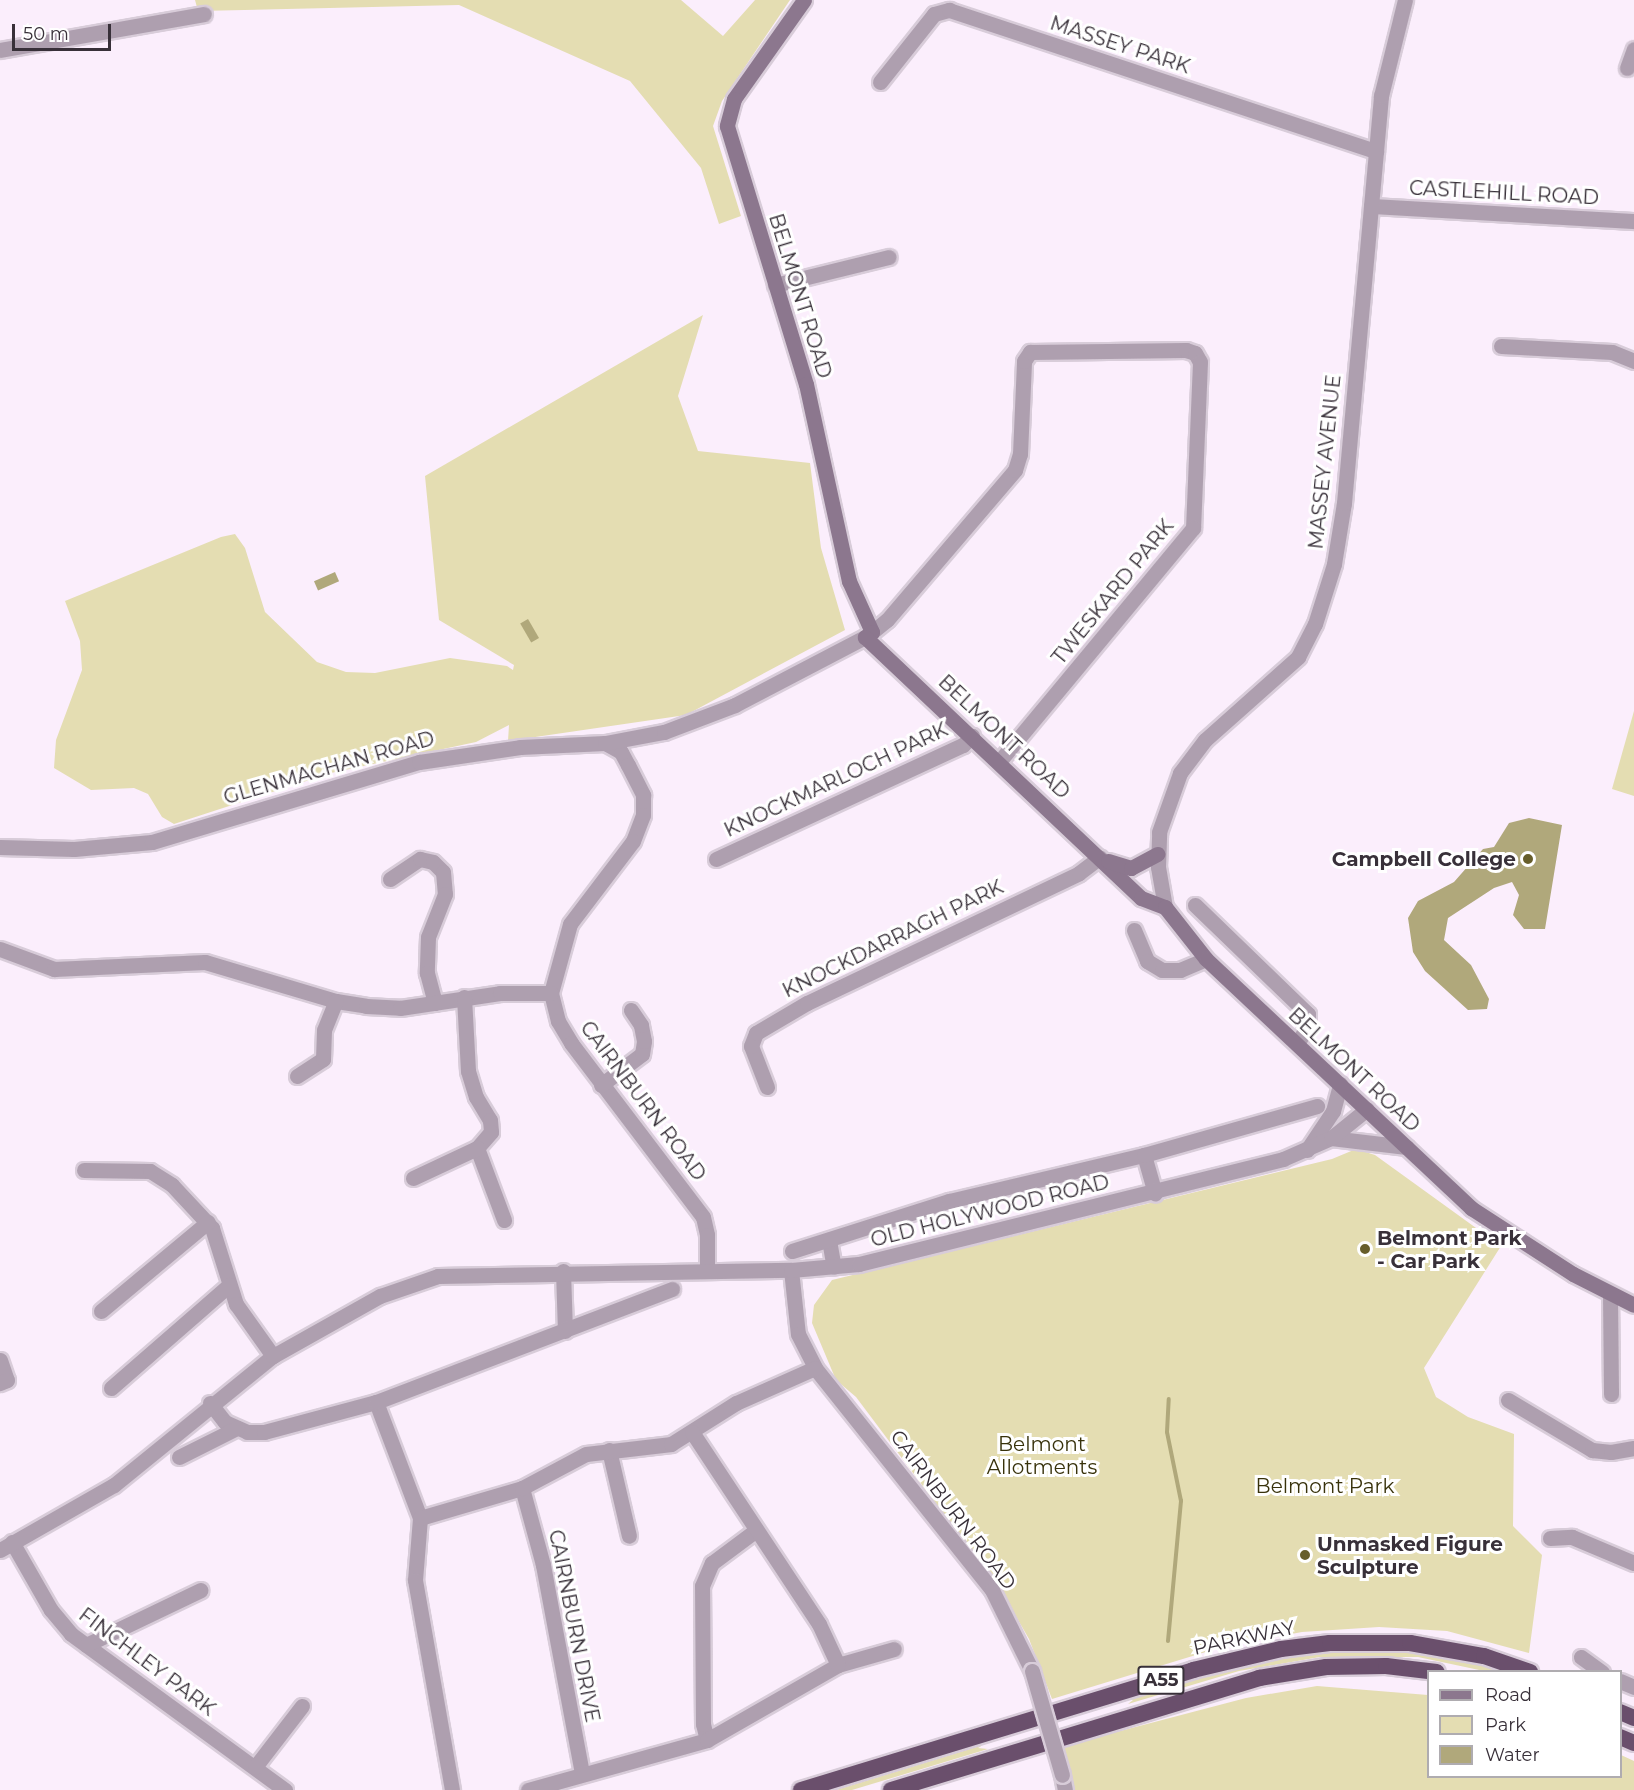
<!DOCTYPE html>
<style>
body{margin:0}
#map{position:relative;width:1634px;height:1790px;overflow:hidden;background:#fbeefc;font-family:Montserrat,sans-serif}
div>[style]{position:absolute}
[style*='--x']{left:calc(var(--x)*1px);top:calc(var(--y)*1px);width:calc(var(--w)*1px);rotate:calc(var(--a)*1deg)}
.green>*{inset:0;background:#e4ddb2}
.water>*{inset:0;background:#b0a87b;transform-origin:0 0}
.stream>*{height:4px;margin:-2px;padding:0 2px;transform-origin:2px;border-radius:2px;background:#b0a87b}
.roads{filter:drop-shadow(2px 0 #d8ccd9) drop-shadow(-2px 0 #d8ccd9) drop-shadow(0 2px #d8ccd9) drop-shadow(0 -2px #d8ccd9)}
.minor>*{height:15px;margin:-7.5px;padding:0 7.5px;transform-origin:7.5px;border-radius:7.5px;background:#ae9faf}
.tertiary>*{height:15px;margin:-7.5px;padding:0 7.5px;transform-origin:7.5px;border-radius:7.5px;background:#ae9faf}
.secondary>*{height:15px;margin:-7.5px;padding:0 7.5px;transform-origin:7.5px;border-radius:7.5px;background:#8c778e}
.trunk>*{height:16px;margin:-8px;padding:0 8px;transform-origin:8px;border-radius:8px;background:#6a4f6c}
.bridges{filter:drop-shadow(2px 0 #d8ccd9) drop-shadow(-2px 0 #d8ccd9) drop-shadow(0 2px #d8ccd9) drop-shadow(0 -2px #d8ccd9)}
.minor-bridge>*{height:15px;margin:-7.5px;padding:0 7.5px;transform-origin:7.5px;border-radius:7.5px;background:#ae9faf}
.dots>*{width:16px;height:16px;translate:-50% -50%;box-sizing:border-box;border:3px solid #fff;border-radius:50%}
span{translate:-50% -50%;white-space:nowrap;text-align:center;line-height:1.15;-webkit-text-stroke:6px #fff;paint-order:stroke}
.shield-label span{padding:2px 4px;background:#fff;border:2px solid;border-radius:4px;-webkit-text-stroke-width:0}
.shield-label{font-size:18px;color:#383039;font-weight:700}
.street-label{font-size:20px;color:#383039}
.poi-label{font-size:20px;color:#383039;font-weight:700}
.right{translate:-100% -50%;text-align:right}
.left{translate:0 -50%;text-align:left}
.park-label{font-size:20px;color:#38320b}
.legend{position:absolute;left:1427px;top:1670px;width:195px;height:108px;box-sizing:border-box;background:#fff;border:2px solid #afacb0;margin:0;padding:8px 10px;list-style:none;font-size:18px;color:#383039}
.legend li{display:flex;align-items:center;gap:12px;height:30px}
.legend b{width:30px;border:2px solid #afacb0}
.scale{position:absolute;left:12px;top:24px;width:99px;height:27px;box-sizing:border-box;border:3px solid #383039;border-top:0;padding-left:8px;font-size:18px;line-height:21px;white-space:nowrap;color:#383039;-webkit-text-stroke:4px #fff;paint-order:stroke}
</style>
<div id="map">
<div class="green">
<div style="clip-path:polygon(195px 0,681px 0,723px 36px,755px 0,790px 0,722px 101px,713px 126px,741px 216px,719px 224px,701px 168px,630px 81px,459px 5px,198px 11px)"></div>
<div style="clip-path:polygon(703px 315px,678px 396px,698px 451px,810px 463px,821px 548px,845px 630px,686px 715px,508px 741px,509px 725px,476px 742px,331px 773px,174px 824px,162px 817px,148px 794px,134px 788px,91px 790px,54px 768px,56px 740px,82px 670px,80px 641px,65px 601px,221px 537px,235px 534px,245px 548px,265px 612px,317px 662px,346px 672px,375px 673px,450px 658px,507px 666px,513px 670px,514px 665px,439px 620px,425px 476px)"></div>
<div style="clip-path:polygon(1634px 711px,1634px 796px,1612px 789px)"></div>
<div style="clip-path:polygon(1356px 1149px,1375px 1155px,1501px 1246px,1424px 1368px,1436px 1397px,1468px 1417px,1514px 1434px,1513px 1526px,1542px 1555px,1529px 1653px,1447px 1631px,1379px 1627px,1302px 1632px,1222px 1647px,1052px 1699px,1029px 1639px,1000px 1589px,856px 1397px,836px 1380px,812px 1323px,814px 1305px,832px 1280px,1332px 1159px)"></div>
<div style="clip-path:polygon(1360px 1647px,1446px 1653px,1514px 1671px,1484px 1671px,1418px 1657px,1320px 1657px,1239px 1671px,1128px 1704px,1133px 1700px,1125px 1698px,1271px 1656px)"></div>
<div style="clip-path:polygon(1317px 1686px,1428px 1695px,1428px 1776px,1620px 1776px,1621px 1755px,1634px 1761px,1634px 1790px,1075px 1790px,1063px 1746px,1246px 1698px)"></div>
<div style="clip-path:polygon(983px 1745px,978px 1748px,988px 1749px,852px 1790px,836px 1790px)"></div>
</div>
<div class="water">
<div style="left:335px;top:572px;width:10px;height:23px;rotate:66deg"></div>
<div style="left:528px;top:619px;width:22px;height:9px;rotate:60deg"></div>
<div style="clip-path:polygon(1529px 818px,1562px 825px,1545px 929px,1524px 929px,1513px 915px,1519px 895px,1512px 882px,1494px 888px,1448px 918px,1444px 940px,1471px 965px,1489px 999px,1487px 1009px,1468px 1010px,1425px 971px,1413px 952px,1408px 918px,1418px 901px,1454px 882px,1483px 849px,1494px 847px,1509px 823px)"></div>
</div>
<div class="stream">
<div style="--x:1168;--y:1641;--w:141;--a:-84.7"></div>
<div style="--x:1181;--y:1501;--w:70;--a:-101.5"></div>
<div style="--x:1167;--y:1432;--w:33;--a:-87"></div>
</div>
<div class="roads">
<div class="minor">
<div style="--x:0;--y:50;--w:207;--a:-10"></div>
<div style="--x:1627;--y:68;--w:20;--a:-70"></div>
<div style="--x:880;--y:82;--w:87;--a:-51.5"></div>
<div style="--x:934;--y:14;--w:16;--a:-15"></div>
<div style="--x:949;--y:10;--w:450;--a:18.3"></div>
<div style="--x:775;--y:285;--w:117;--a:-13.8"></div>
<div style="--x:1501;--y:346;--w:111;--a:3.1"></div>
<div style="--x:1612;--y:352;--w:24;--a:22"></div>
<div style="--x:872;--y:632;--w:19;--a:-39"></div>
<div style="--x:887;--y:620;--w:197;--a:-49.5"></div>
<div style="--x:1015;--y:470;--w:17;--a:-73"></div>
<div style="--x:1020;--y:454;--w:93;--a:-87.5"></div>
<div style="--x:1024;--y:361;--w:11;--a:-56"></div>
<div style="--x:1030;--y:352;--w:156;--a:-0.7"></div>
<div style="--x:1186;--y:350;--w:9;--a:18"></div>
<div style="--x:1195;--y:353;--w:10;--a:61"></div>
<div style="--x:1200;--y:362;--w:166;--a:92.4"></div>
<div style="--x:1193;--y:528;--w:304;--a:129.7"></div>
<div style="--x:605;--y:743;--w:18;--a:29"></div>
<div style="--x:621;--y:752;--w:15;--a:62"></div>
<div style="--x:628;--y:765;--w:34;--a:63"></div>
<div style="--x:643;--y:795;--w:20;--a:90"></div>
<div style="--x:643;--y:815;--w:28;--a:111"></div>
<div style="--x:633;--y:841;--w:104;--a:127.2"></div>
<div style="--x:570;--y:924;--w:72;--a:105.4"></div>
<div style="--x:551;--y:993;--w:29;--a:76"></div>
<div style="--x:558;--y:1021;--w:26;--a:59"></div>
<div style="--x:571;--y:1043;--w:218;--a:52.8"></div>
<div style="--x:703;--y:1217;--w:18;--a:77"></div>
<div style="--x:707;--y:1235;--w:35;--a:90"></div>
<div style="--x:0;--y:847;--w:74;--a:1.5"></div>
<div style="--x:74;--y:849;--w:78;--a:-5.1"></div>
<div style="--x:152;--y:842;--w:279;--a:-16.7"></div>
<div style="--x:419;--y:762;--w:102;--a:-8.4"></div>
<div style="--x:520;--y:747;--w:85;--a:-2.7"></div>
<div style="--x:605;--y:743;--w:60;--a:-10.6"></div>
<div style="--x:664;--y:732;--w:76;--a:-20.8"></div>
<div style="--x:735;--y:705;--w:147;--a:-27.6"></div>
<div style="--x:716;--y:859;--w:272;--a:-24.8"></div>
<div style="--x:963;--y:745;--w:13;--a:-45"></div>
<div style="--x:390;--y:879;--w:36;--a:-34"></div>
<div style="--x:420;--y:859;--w:13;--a:13"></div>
<div style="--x:433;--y:862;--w:14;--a:45"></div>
<div style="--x:443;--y:872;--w:22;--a:85"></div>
<div style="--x:445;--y:894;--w:46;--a:111.6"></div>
<div style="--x:428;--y:937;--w:36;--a:92"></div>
<div style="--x:427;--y:973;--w:31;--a:75"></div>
<div style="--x:1195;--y:905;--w:157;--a:44"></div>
<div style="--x:1308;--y:1014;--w:11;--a:90"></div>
<div style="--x:1308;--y:1025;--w:22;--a:120"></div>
<div style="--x:1134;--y:930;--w:34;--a:67"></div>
<div style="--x:1147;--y:961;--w:17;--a:31"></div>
<div style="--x:1162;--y:970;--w:18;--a:0"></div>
<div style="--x:1180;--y:970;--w:28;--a:-23"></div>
<div style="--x:0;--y:949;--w:58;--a:20.3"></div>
<div style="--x:54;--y:969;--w:151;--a:-2.7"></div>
<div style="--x:205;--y:962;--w:137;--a:16.6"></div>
<div style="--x:336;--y:1001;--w:30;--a:9"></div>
<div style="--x:366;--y:1006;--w:34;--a:3"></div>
<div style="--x:400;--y:1008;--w:101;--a:-8.5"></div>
<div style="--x:500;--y:993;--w:51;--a:0"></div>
<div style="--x:464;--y:997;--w:74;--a:86.9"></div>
<div style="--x:468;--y:1071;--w:27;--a:73"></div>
<div style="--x:476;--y:1097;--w:27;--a:59"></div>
<div style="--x:490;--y:1120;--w:12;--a:85"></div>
<div style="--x:491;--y:1132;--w:21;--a:131"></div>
<div style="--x:477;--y:1148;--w:77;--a:69.4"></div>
<div style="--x:297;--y:1076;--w:31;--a:-33"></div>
<div style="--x:323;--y:1059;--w:29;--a:-88"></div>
<div style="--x:324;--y:1030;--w:31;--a:-68"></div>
<div style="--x:601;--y:1085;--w:51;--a:-37.1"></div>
<div style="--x:642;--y:1054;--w:13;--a:-81"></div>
<div style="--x:644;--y:1041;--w:16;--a:-101"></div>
<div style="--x:641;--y:1025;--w:18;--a:-124"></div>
<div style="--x:767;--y:1087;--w:44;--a:-111.3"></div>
<div style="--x:751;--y:1046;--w:14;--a:-69"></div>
<div style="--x:756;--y:1033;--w:59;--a:-30.5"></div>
<div style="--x:807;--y:1003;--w:301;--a:-25.5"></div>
<div style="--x:1079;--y:873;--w:26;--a:-37"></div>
<div style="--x:1144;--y:1155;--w:40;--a:74"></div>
<div style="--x:84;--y:1170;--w:66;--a:0.9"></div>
<div style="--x:150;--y:1171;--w:26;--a:32"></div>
<div style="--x:172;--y:1185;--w:59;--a:47.1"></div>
<div style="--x:212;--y:1228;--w:80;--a:72.5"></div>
<div style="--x:236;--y:1304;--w:64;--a:54.6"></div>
<div style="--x:413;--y:1178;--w:71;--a:-25.1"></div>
<div style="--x:829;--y:1240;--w:27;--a:80"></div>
<div style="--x:792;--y:1251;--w:165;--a:-17.7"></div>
<div style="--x:949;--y:1201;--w:200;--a:-13.3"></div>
<div style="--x:1144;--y:1155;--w:180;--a:-15.8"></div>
<div style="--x:791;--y:1270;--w:64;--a:83.8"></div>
<div style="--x:798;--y:1334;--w:38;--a:63"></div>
<div style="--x:815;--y:1368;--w:284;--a:51.4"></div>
<div style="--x:992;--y:1590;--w:90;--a:63.7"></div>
<div style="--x:563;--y:1271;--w:60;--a:88.1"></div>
<div style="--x:1610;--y:1295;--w:99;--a:89.4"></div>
<div style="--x:101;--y:1311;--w:139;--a:-39.8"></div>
<div style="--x:0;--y:1360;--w:21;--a:71"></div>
<div style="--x:7;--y:1380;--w:8;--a:157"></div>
<div style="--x:111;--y:1388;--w:157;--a:-41.1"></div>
<div style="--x:1508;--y:1400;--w:98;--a:30.8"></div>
<div style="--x:1592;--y:1450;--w:19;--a:6"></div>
<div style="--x:1611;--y:1452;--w:23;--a:-10"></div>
<div style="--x:376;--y:1402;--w:124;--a:69.2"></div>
<div style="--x:420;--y:1518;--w:62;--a:94.6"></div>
<div style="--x:415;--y:1580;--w:213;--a:80"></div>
<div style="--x:210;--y:1403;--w:24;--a:52"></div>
<div style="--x:225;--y:1422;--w:24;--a:24"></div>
<div style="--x:247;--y:1432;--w:17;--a:0"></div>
<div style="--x:264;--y:1432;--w:116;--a:-15"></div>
<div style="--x:376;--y:1402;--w:317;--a:-20.9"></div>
<div style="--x:609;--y:1450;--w:88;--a:76.9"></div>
<div style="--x:179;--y:1457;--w:65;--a:-26.6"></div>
<div style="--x:522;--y:1488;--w:80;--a:74.7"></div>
<div style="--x:543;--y:1565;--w:212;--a:79.4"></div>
<div style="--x:420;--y:1518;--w:106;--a:-16.4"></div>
<div style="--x:522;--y:1488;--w:72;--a:-28"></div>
<div style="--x:586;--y:1454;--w:86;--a:-6.7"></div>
<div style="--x:671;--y:1444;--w:77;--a:-32.2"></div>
<div style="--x:736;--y:1403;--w:86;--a:-23.9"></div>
<div style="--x:1550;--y:1538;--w:22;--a:-3"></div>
<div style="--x:1572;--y:1537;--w:67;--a:22.8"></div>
<div style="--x:12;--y:1542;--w:78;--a:60.2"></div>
<div style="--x:51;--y:1610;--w:31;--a:50"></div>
<div style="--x:71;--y:1634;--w:265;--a:36.1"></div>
<div style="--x:86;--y:1645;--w:127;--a:-25.6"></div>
<div style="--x:1581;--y:1657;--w:26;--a:36"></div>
<div style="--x:838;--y:1665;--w:58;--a:-15.9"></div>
<div style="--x:1620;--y:1681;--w:15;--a:23"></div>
<div style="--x:707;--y:1740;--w:16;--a:-104"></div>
<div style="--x:703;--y:1724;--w:138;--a:-90.4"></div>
<div style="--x:702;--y:1586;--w:25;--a:-67"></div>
<div style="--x:712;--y:1563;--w:54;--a:-36.7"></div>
<div style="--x:255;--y:1767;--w:77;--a:-52.4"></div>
<div style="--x:1062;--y:1775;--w:15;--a:79"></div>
<div style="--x:528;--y:1790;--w:186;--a:-15.6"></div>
<div style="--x:707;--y:1740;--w:151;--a:-29.8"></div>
<div style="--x:838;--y:1665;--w:45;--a:-114.9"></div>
<div style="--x:819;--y:1624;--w:230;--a:-123.5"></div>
</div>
<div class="tertiary">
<div style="--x:1371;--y:206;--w:263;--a:3.3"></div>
<div style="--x:1165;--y:907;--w:41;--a:-99.9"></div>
<div style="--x:1158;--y:867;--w:35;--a:-88"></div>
<div style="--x:1159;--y:832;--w:63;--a:-70.4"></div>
<div style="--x:1180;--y:773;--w:41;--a:-52.9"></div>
<div style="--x:1205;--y:740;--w:125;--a:-41.7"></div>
<div style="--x:1298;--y:657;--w:37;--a:-63"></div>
<div style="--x:1315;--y:624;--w:63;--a:-72.4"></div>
<div style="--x:1334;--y:564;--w:62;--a:-80.7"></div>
<div style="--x:1344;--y:503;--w:409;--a:-84.8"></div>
<div style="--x:1381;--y:96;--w:99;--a:-76"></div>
<div style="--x:1331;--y:1138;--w:76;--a:6.8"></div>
<div style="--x:1307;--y:1150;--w:47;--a:-56.3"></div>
<div style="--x:1333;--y:1111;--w:28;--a:-75"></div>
<div style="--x:0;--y:1550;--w:131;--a:-29.7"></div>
<div style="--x:114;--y:1485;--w:205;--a:-39.1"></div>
<div style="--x:273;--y:1356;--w:123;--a:-29.3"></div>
<div style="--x:380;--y:1296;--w:61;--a:-19"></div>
<div style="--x:438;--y:1276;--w:353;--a:-1"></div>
<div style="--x:791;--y:1270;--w:68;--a:-5"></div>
<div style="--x:859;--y:1264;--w:437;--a:-13.9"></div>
<div style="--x:1283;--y:1159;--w:52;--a:-23.6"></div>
<div style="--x:1331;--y:1138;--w:46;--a:-38.9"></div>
</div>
<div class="secondary">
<div style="--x:804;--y:0;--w:121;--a:125.3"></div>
<div style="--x:734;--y:99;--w:28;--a:105"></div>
<div style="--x:727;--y:126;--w:270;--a:73"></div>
<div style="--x:806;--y:384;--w:202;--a:77.7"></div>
<div style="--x:849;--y:581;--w:56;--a:65.7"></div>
<div style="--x:872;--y:632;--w:9;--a:144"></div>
<div style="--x:865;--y:637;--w:380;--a:43.4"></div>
<div style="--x:1141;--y:898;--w:26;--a:21"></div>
<div style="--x:1165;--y:907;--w:66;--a:51.7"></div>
<div style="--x:1206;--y:959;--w:364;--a:43.2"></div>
<div style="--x:1471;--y:1208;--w:121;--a:32.9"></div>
<div style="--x:1573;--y:1274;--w:68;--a:26.9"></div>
<div style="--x:1108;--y:861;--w:24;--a:17"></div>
<div style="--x:1131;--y:868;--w:30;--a:-28"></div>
</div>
<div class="trunk">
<div style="--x:1620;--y:1712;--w:15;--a:23"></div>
<div style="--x:1620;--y:1737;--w:15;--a:23"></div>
<div style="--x:801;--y:1790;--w:410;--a:-17"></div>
<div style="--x:1193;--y:1670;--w:90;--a:-13.4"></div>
<div style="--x:1281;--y:1649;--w:49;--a:-7"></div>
<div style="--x:1330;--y:1643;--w:80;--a:0"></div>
<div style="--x:1410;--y:1643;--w:75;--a:10"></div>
<div style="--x:1484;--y:1656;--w:49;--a:19.2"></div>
<div style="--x:891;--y:1790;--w:385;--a:-16.9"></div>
<div style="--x:1259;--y:1678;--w:68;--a:-9.3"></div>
<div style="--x:1326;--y:1667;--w:60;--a:-1"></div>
<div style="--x:1386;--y:1666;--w:51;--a:6.7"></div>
</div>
</div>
<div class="bridges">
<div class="minor-bridge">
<div style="--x:1032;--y:1671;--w:108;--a:73.9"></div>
</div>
</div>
<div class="dots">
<div style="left:1528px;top:859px;background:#675e2b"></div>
<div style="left:1365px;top:1249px;background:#675e2b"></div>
<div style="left:1305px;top:1555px;background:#675e2b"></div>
</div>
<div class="shield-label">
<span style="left:1161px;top:1680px">A55</span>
</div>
<div class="street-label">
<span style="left:1120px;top:45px;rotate:18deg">MASSEY PARK</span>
<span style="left:1504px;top:193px;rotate:3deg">CASTLEHILL ROAD</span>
<span style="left:800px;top:296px;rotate:73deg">BELMONT ROAD</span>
<span style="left:1325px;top:462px;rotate:-84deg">MASSEY AVENUE</span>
<span style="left:1113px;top:592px;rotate:-51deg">TWESKARD PARK</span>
<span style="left:1004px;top:737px;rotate:43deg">BELMONT ROAD</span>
<span style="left:329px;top:768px;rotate:-16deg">GLENMACHAN ROAD</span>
<span style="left:836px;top:780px;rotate:-25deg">KNOCKMARLOCH PARK</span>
<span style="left:893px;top:939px;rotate:-26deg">KNOCKDARRAGH PARK</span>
<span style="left:1354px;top:1070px;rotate:43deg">BELMONT ROAD</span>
<span style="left:643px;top:1101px;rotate:53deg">CAIRNBURN ROAD</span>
<span style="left:990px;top:1211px;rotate:-14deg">OLD HOLYWOOD ROAD</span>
<span style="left:953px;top:1510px;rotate:53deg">CAIRNBURN ROAD</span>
<span style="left:574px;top:1626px;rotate:79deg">CAIRNBURN DRIVE</span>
<span style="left:1244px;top:1638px;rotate:-12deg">PARKWAY</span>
<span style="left:147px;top:1662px;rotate:37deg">FINCHLEY PARK</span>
</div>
<div class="poi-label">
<span class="right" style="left:1516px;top:859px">Campbell College</span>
<span class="left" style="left:1377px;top:1250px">Belmont Park<br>- Car Park</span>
<span class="left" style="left:1317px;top:1556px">Unmasked Figure<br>Sculpture</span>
</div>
<div class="park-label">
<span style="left:1042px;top:1456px">Belmont<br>Allotments</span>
<span style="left:1325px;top:1486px">Belmont Park</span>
</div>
<ul class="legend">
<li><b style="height:8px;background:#8c778e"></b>Road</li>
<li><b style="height:16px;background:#e4ddb2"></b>Park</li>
<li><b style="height:16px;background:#b0a87b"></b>Water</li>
</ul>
<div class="scale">50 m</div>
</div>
